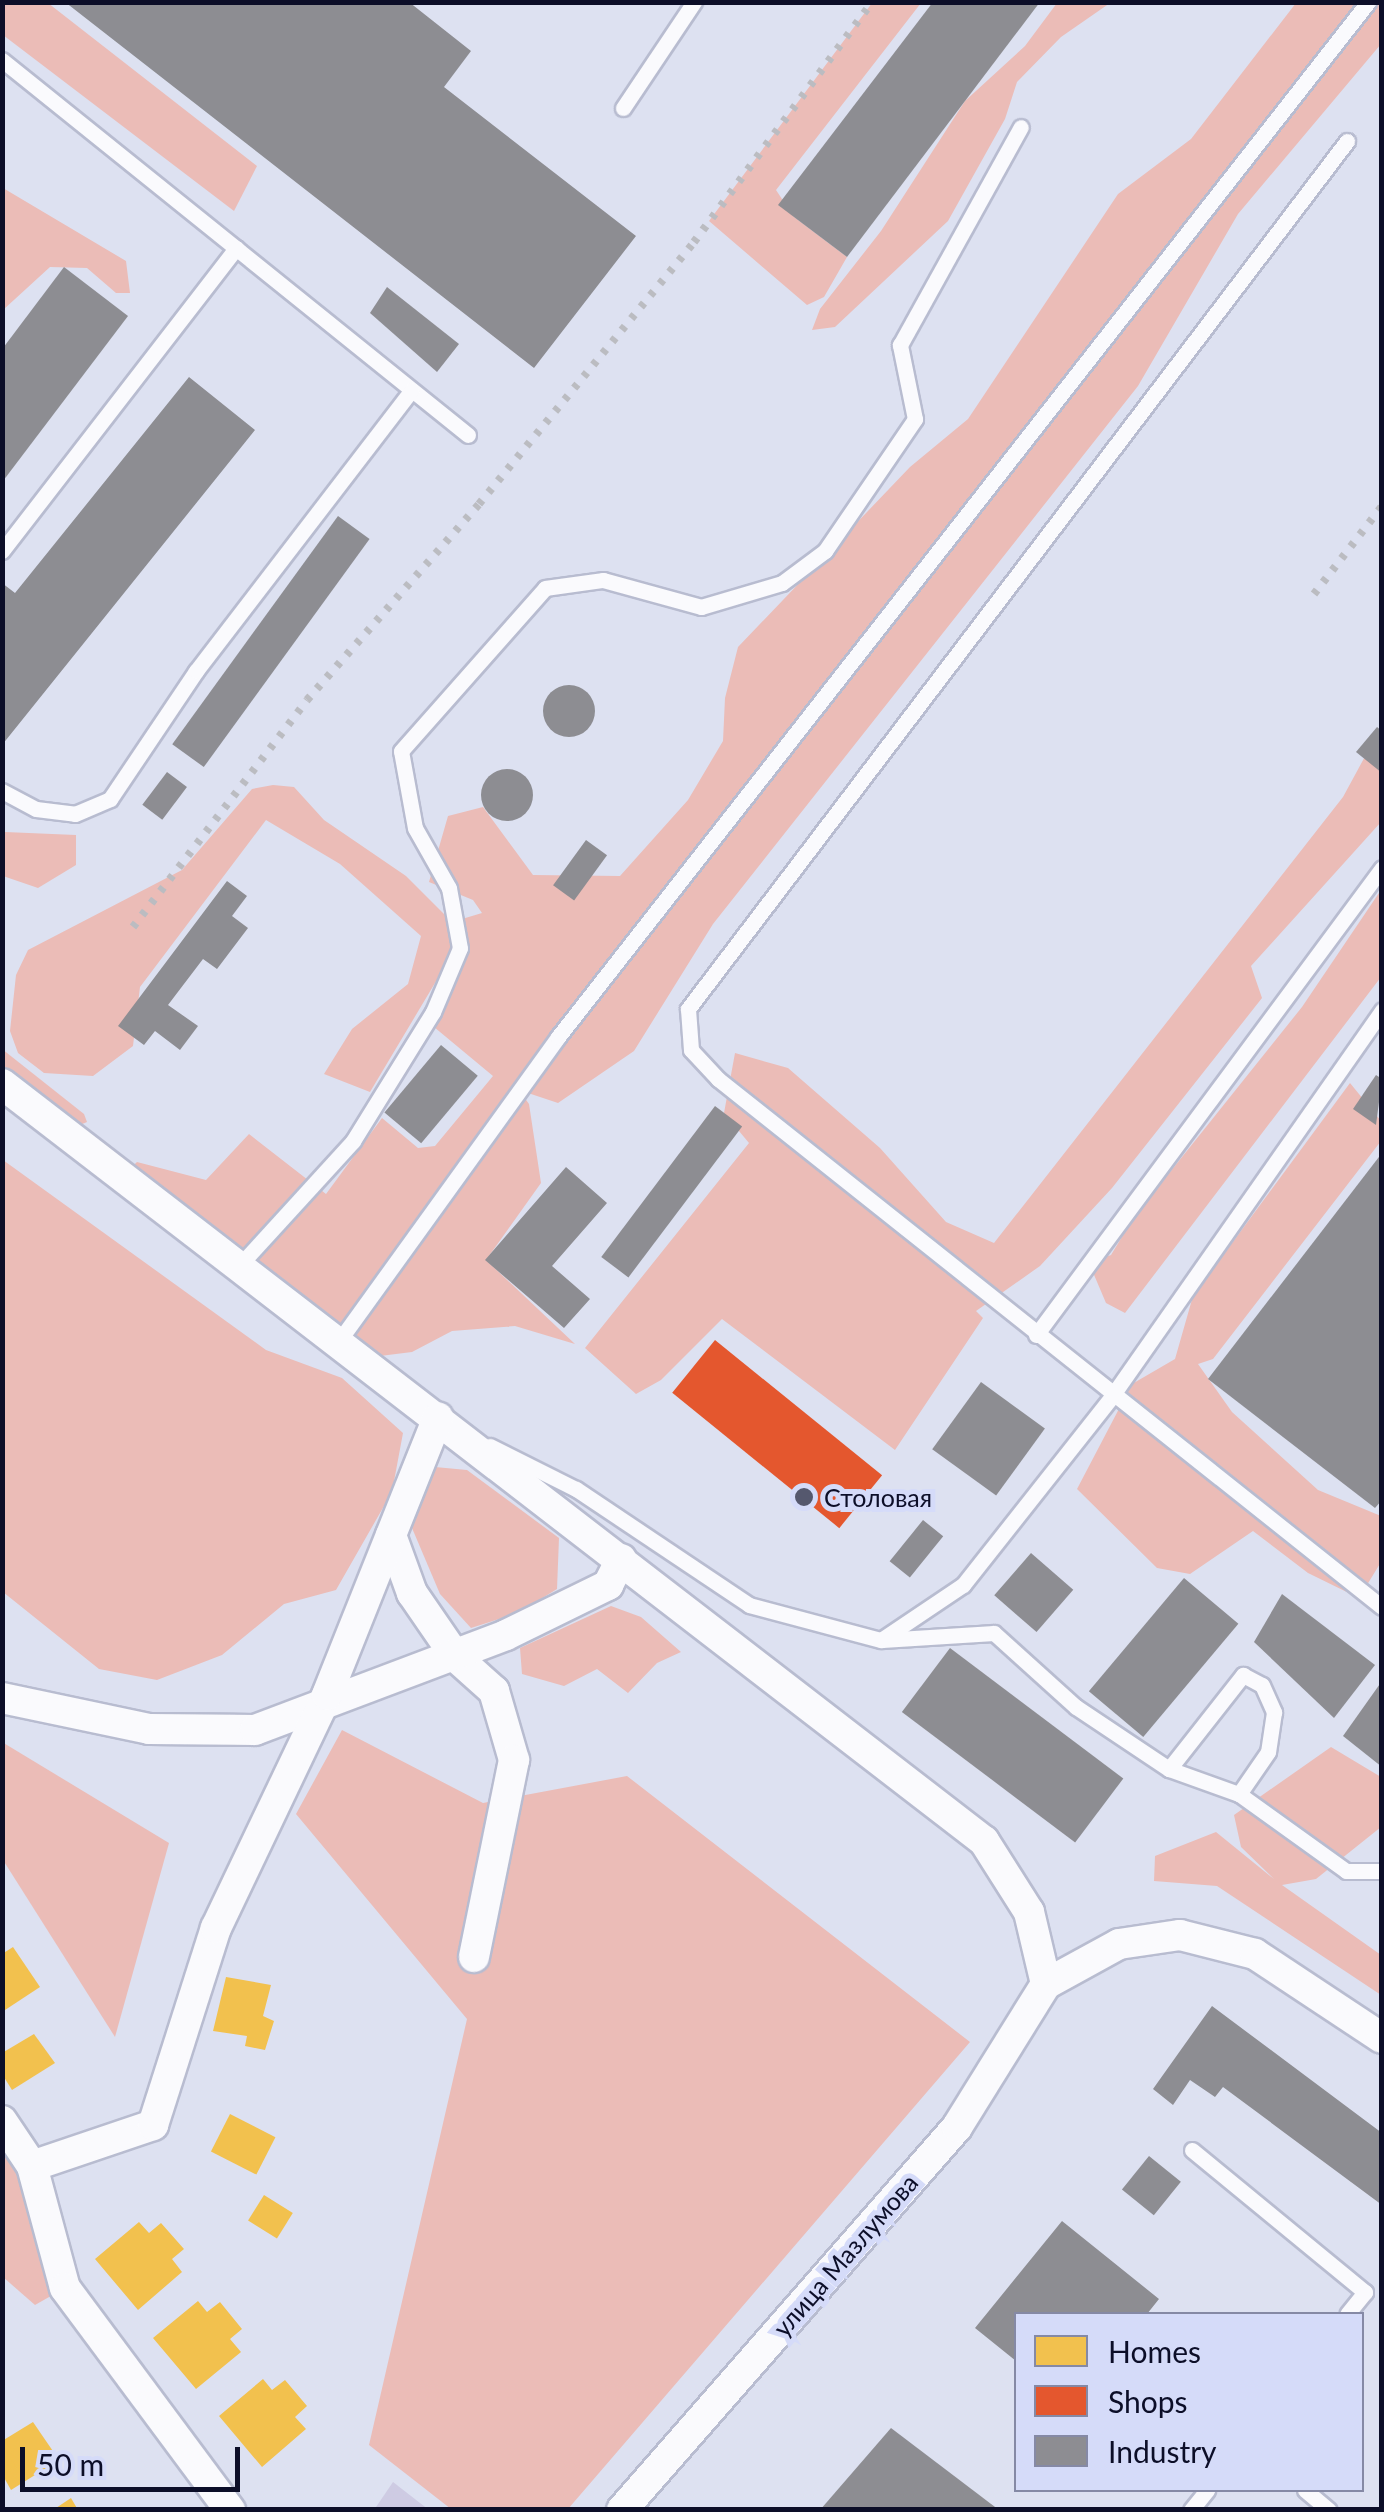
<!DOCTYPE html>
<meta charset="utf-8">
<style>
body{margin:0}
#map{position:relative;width:1384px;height:2512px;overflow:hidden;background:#dde1f1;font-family:Lato,sans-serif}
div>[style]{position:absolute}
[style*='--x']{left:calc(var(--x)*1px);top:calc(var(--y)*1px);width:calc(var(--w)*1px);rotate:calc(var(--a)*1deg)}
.green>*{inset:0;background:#ebbcb7}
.homes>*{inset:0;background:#f2c14e;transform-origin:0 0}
.shops>*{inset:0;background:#e4572e;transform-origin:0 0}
.industry>*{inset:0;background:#8d8d92;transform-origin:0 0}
.round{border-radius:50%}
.building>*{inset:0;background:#cecbe3}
.roads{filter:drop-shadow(2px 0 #b8bcd0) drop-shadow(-2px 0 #b8bcd0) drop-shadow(0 2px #b8bcd0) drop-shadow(0 -2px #b8bcd0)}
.service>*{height:15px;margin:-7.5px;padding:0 7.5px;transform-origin:7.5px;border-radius:7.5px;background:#fafafd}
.minor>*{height:30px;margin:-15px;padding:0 15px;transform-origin:15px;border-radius:15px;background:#fafafd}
.rail>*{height:8px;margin-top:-4px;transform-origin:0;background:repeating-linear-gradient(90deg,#bbbcc1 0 5px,transparent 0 15px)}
.dots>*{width:28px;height:28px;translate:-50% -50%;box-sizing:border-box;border:5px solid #d5dbf9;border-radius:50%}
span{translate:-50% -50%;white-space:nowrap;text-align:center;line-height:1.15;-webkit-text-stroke:10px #d5dbf9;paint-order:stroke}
.poi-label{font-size:25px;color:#0c0e28}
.left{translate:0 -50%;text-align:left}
.street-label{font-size:25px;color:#0c0e28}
.frame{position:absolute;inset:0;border:5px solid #0c0e28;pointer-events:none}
.legend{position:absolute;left:1014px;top:2312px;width:350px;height:180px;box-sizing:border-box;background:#d5dbf9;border:2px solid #8589a5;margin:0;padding:12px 18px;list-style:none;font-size:30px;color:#0c0e28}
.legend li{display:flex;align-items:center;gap:20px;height:50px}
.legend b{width:50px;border:2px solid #8589a5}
.scale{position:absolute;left:20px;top:2447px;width:220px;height:45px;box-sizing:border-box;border:5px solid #0c0e28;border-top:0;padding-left:12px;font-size:30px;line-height:35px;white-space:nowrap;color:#0c0e28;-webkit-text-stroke:8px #d5dbf9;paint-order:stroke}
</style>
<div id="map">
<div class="green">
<div style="clip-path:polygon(2px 3px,48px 3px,257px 166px,234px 211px,3px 35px)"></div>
<div style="clip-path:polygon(872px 3px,921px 3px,776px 190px,794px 217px,847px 257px,824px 297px,807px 305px,709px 221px)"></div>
<div style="clip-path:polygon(1057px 3px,1110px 3px,1061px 37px,1017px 82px,1005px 119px,948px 221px,835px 327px,812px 330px,820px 309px,881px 231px,965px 101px,1025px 46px)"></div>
<div style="clip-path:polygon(1296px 3px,1381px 3px,1381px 44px,1238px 214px,1138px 386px,713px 924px,634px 1051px,558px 1103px,519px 1090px,529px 1104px,541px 1183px,486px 1260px,575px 1344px,515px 1326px,452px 1331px,412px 1352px,380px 1356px,349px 1346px,124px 1174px,137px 1162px,206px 1180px,249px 1134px,326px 1194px,382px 1118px,418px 1148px,435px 1146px,493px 1076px,434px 1027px,438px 978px,370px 1092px,324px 1074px,352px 1029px,408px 984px,421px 936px,340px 864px,266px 820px,140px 987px,133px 1046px,93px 1076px,44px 1073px,18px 1053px,10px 1031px,16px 975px,28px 950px,182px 870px,252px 789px,273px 785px,294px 787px,324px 820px,406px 876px,452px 922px,482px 913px,473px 900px,429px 882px,448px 816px,483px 807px,533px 875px,620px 876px,688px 800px,723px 741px,725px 698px,738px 647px,910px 467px,968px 419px,1118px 194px,1191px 139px)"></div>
<div style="clip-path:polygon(3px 188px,126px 261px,130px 293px,116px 293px,87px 268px,50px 267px,3px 310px)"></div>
<div style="clip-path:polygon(1381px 727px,1381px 822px,1251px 966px,1262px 998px,1112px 1188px,1040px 1266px,976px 1311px,983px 1318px,895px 1450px,722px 1319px,661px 1380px,636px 1394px,585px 1348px,749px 1143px,724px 1113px,735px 1053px,788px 1068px,880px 1148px,946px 1222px,994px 1243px,1343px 797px)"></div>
<div style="clip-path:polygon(5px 832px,76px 835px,76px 865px,38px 888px,3px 876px)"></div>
<div style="clip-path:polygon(1381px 890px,1381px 977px,1125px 1313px,1106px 1303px,1089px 1263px,1111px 1255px,1134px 1217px,1302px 1007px)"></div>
<div style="clip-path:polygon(2px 1049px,84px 1114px,87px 1122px,73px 1128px,3px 1075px)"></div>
<div style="clip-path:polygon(1350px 1083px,1381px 1121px,1381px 1141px,1213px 1359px,1198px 1364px,1232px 1412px,1318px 1490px,1381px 1516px,1381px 1562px,1359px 1598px,1308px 1573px,1253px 1531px,1190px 1574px,1157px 1568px,1077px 1489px,1132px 1384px,1175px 1359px,1193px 1296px)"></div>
<div style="clip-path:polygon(3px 1160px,266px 1350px,342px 1378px,403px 1433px,392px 1492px,336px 1590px,284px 1604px,222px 1655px,157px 1680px,99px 1669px,3px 1592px)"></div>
<div style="clip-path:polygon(435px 1467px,467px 1470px,559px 1538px,557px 1589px,518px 1613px,471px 1628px,440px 1594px,412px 1528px)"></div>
<div style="clip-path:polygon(611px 1606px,641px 1617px,681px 1652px,657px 1663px,628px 1693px,597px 1669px,564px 1686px,522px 1674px,520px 1648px)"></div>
<div style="clip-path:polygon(342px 1730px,483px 1803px,627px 1776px,970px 2042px,568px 2509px,451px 2509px,369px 2445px,467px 2019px,296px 1814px)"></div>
<div style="clip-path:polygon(2px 1742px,169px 1843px,115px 2037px,3px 1860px)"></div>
<div style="clip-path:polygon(1331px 1747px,1381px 1777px,1381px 1827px,1316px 1879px,1282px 1885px,1381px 1955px,1381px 1995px,1217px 1886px,1154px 1881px,1155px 1856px,1216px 1832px,1274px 1879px,1241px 1847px,1234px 1815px)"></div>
<div style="clip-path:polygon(2px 2128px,65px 2288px,35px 2305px,3px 2277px)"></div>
</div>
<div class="homes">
<div style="clip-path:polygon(13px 1947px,40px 1987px,2px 2012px,2px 1954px)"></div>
<div style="clip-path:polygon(226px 1977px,271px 1985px,263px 2016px,274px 2021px,265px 2050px,245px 2046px,247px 2036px,213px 2031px)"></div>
<div style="clip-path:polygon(34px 2034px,55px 2063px,12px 2090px,2px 2074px,2px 2053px)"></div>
<div style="left:230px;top:2114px;width:51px;height:42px;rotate:27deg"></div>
<div style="left:264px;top:2195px;width:34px;height:30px;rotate:32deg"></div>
<div style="clip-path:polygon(139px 2222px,149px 2233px,161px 2223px,184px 2249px,172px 2259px,182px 2272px,138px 2310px,95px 2259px)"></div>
<div style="clip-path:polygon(198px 2301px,207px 2312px,220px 2302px,242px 2329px,230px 2339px,241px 2352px,196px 2389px,153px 2338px)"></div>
<div style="clip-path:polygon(263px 2379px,272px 2390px,285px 2380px,307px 2406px,295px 2417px,306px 2429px,262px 2467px,219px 2416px)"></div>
<div style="clip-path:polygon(33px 2422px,59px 2460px,11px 2490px,2px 2474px,2px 2441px)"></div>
<div style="clip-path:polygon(71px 2498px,78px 2510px,53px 2510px)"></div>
</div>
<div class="shops">
<div style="left:715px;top:1340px;width:215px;height:68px;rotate:39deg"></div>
</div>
<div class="industry">
<div style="clip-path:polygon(65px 2px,409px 2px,471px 51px,444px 87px,636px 236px,534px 368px)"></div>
<div style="clip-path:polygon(933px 2px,1040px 2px,847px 257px,778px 205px)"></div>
<div style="clip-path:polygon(64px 267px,128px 316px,3px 481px,3px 348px)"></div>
<div style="clip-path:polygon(387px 287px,459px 344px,437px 372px,370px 313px)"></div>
<div style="clip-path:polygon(189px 377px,255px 430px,2px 745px,2px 583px,15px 593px)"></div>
<div style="left:338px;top:516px;width:39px;height:282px;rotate:36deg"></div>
<div class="round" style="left:543px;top:685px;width:52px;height:52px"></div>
<div style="clip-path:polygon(1377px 727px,1382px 731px,1382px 773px,1356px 752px)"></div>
<div class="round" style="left:481px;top:769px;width:52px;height:52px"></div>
<div style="left:167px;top:772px;width:25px;height:41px;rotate:37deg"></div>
<div style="left:586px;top:840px;width:26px;height:56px;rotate:36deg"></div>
<div style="clip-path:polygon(227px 881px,247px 896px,232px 916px,248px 928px,217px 969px,203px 959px,168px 1005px,198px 1026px,180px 1050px,155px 1031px,144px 1045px,118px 1026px)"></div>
<div style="left:441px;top:1045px;width:48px;height:88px;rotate:40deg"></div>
<div style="clip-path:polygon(1376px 1075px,1382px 1079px,1376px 1125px,1353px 1109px)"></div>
<div style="left:715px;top:1106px;width:34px;height:189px;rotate:37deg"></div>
<div style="clip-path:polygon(1382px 1153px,1382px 1500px,1375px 1508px,1208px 1379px)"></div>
<div style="clip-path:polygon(566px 1167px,607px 1203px,552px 1266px,590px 1299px,564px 1328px,485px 1260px)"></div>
<div style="left:981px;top:1382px;width:79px;height:83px;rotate:36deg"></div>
<div style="left:923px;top:1520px;width:26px;height:53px;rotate:39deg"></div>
<div style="left:1031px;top:1553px;width:56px;height:56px;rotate:41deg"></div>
<div style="left:1184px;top:1578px;width:71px;height:148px;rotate:40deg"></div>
<div style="clip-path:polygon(1282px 1594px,1375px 1665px,1334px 1718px,1254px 1642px)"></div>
<div style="left:950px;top:1648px;width:217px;height:80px;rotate:37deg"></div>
<div style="clip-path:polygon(1382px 1681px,1382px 1767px,1343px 1736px)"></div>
<div style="clip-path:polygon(1212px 2006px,1382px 2133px,1382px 2205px,1223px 2087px,1215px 2097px,1190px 2080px,1173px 2105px,1153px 2089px)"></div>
<div style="left:1149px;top:2156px;width:41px;height:43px;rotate:39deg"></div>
<div style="clip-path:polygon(1062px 2221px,1159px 2299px,1147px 2314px,1016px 2314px,1016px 2361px,975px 2328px)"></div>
<div style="clip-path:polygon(891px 2428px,999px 2510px,820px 2510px)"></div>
</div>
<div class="building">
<div style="clip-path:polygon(393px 2482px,429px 2510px,374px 2510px)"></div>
</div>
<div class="roads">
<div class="service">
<div style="--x:2;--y:60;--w:598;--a:38.82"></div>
<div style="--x:623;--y:108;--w:128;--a:-56.2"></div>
<div style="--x:1347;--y:141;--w:1090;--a:127.21"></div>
<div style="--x:688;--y:1009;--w:41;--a:85.8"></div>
<div style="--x:691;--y:1050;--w:40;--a:47"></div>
<div style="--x:718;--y:1079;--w:848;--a:38.49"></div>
<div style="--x:2;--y:551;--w:383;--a:-52.3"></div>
<div style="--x:2;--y:791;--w:38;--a:28"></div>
<div style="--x:36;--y:809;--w:39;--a:7"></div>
<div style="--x:75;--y:814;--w:38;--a:-23"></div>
<div style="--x:110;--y:799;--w:154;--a:-56.1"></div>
<div style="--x:196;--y:671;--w:354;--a:-52.5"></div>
<div style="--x:239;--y:1266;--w:169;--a:-47.6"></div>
<div style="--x:353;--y:1141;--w:152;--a:-58.2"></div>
<div style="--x:433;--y:1012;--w:69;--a:-67.1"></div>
<div style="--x:460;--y:948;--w:61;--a:-100.4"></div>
<div style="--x:449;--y:888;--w:69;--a:-119.5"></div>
<div style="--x:415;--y:828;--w:78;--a:-100.3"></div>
<div style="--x:401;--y:751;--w:217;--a:-48.5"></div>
<div style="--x:545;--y:588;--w:59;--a:-7.9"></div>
<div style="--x:603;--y:580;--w:102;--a:15.4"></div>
<div style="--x:701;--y:607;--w:84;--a:-16.5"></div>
<div style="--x:782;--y:583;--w:54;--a:-36.7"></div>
<div style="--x:825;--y:551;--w:160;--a:-55.7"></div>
<div style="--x:915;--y:419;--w:76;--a:-101.5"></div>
<div style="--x:900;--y:345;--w:249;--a:-61"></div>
<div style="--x:1036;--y:1335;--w:581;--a:-53.47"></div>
<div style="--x:336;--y:1345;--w:380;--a:-54.2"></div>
<div style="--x:558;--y:1037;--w:1314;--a:-51.95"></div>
<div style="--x:490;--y:1446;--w:96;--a:26.6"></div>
<div style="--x:576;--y:1489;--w:208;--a:33.8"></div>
<div style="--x:749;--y:1605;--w:137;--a:14.9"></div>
<div style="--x:881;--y:1640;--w:99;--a:-33.9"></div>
<div style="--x:963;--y:1585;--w:241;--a:-51.7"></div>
<div style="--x:1112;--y:1396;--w:471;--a:-55"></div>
<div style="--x:882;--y:1640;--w:112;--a:-3.6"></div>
<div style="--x:994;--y:1633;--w:110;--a:42.1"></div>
<div style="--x:1076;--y:1707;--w:112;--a:33.7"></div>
<div style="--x:1169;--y:1769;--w:74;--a:19.7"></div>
<div style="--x:1239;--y:1794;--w:132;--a:35.7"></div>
<div style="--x:1346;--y:1871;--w:36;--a:0"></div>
<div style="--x:1169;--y:1769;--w:120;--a:-51.8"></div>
<div style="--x:1243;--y:1675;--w:21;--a:28"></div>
<div style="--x:1262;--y:1685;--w:30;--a:66"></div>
<div style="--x:1274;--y:1712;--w:40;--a:98.5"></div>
<div style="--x:1268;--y:1752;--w:51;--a:124.6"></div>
<div style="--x:1192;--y:2150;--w:224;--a:39.4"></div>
<div style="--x:1365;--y:2292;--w:28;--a:129"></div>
<div style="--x:1305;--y:2490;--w:31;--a:40"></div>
<div style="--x:1191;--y:2510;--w:26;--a:-51"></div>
</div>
<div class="minor">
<div style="--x:2;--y:1084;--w:1240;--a:37.63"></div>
<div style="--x:984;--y:1841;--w:84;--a:57.6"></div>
<div style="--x:1029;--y:1912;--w:74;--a:76.7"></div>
<div style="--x:391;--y:1535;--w:62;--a:70.1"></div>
<div style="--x:412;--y:1593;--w:78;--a:55.5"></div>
<div style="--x:456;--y:1657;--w:51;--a:41.8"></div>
<div style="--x:494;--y:1691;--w:72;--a:73.8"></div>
<div style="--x:514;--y:1760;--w:201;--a:101.5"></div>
<div style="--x:2;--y:1698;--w:150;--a:11.9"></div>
<div style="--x:149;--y:1729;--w:106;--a:0.5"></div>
<div style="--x:255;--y:1730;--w:268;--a:-20.7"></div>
<div style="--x:506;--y:1635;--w:114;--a:-26.1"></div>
<div style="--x:608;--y:1585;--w:29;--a:-63"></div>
<div style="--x:2;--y:2121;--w:54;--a:56.3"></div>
<div style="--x:32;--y:2166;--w:126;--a:74.9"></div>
<div style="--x:65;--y:2288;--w:277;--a:53.4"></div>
<div style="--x:32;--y:2166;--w:128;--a:-18.7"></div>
<div style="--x:153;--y:2125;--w:207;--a:-72.3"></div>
<div style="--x:216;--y:1928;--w:258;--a:-64.5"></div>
<div style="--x:327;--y:1695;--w:299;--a:-68.2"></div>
<div style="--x:622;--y:2510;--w:509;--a:-48.82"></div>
<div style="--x:957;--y:2127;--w:168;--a:-58.1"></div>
<div style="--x:1046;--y:1984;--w:83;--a:-28.7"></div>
<div style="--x:1119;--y:1944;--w:62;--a:-8.4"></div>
<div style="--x:1180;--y:1935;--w:77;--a:14.2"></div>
<div style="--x:1255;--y:1954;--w:152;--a:33.5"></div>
</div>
</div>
<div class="rail">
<div style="--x:1314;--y:594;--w:111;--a:-52.3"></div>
<div style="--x:133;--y:927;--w:286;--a:-52.5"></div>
<div style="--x:307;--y:700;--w:261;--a:-48.7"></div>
<div style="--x:479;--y:504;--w:339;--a:-50.6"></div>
<div style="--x:694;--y:242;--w:299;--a:-53.4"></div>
</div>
<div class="dots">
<div style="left:804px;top:1497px;background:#55586e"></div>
</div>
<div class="poi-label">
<span class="left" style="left:824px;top:1497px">Столовая</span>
</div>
<div class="street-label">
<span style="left:845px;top:2255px;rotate:-49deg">улица Мазлумова</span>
</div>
<div class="frame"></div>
<ul class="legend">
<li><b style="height:28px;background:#f2c14e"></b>Homes</li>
<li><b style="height:28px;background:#e4572e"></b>Shops</li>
<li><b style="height:28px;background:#8d8d92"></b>Industry</li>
</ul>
<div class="scale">50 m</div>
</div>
